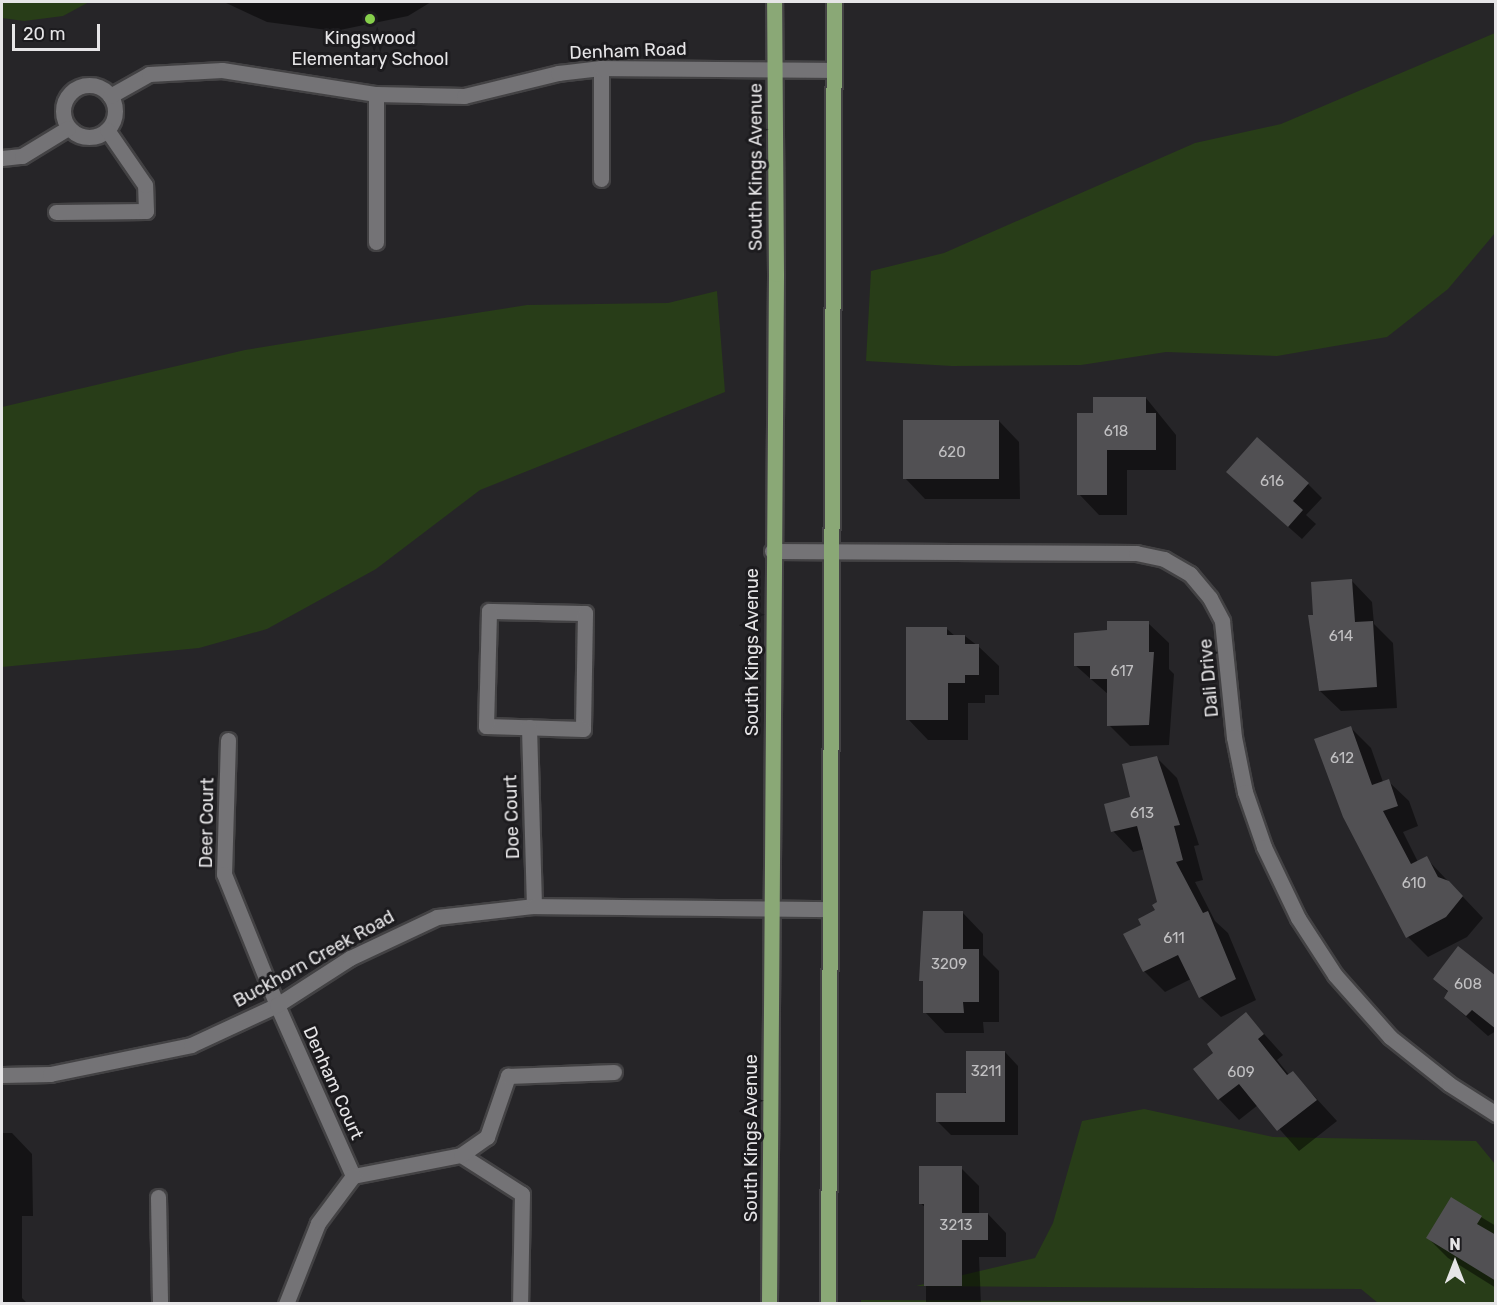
<!DOCTYPE html>
<style>
body{margin:0}
#map{position:relative;width:1497px;height:1305px;overflow:hidden;background:#262528;font-family:Rubik,sans-serif}
div>[style]{position:absolute}
[style*='--x']{left:calc(var(--x)*1px);top:calc(var(--y)*1px);width:calc(var(--w)*1px);rotate:calc(var(--a)*1deg)}
.green>*{inset:0;background:#283d18}
.shadow>*{inset:0;background:#0007}
.building>*{inset:0;background:#515053;transform-origin:0 0}
.roads{filter:drop-shadow(2px 0 #434244) drop-shadow(-2px 0 #434244) drop-shadow(0 2px #434244) drop-shadow(0 -2px #434244)}
.minor>*{height:15px;margin:-7.5px;padding:0 7.5px;transform-origin:7.5px;border-radius:7.5px;background:#747376}
.minor>.ring{margin:-7.5px;padding:0;box-sizing:content-box;background:none;border:15px solid #747376;border-radius:50%}
.major>*{height:15px;margin:-7.5px;padding:0 7.5px;transform-origin:7.5px;border-radius:7.5px;background:#8aa876}
.dots>*{width:16px;height:16px;translate:-50% -50%;box-sizing:border-box;border:3px solid #1c1b1e;border-radius:50%}
span{translate:-50% -50%;white-space:nowrap;text-align:center;line-height:1.15;-webkit-text-stroke:6px #1c1b1e;paint-order:stroke}
.number-label{font-size:15px;color:#c1c0c2}
.number-label span{-webkit-text-stroke-width:0}
.poi-label{font-size:18px;color:#e6e5e7}
.street-label{font-size:18px;color:#e6e5e7}
.frame{position:absolute;inset:0;border:3px solid #e6e5e7;pointer-events:none}
.north{position:absolute;left:1425px;top:1233px;width:60px;height:60px;-webkit-text-stroke:4px #1c1b1e;paint-order:stroke;rotate:0deg;font-size:16px;font-weight:700;line-height:24px;text-align:center;color:#e6e5e7}
.north::after{content:'';display:block;margin:auto;width:21px;height:27px;background:#e6e5e7;clip-path:polygon(50% 0,100% 100%,50% 72%,0 100%)}
.scale{position:absolute;left:12px;top:24px;width:88px;height:27px;box-sizing:border-box;border:3px solid #e6e5e7;border-top:0;padding-left:8px;font-size:18px;line-height:21px;white-space:nowrap;color:#e6e5e7;-webkit-text-stroke:4px #1c1b1e;paint-order:stroke}
</style>
<div id="map">
<div class="green">
<div style="clip-path:polygon(2px 2px,89px 2px,63px 16px,24px 21px,2px 18px)"></div>
<div style="clip-path:polygon(1495px 33px,1495px 233px,1448px 289px,1387px 337px,1277px 356px,1166px 352px,1081px 365px,952px 366px,866px 361px,871px 271px,944px 253px,1195px 143px,1281px 124px)"></div>
<div style="clip-path:polygon(717px 291px,725px 392px,480px 490px,376px 569px,267px 629px,199px 648px,2px 667px,2px 407px,245px 350px,405px 324px,527px 305px,668px 303px)"></div>
<div style="clip-path:polygon(1144px 1109px,1273px 1137px,1476px 1141px,1495px 1164px,1495px 1303px,1378px 1303px,1361px 1289px,916px 1286px,1035px 1258px,1053px 1223px,1082px 1121px)"></div>
<div style="clip-path:polygon(861px 1300px,1357px 1302px,1358px 1303px,861px 1304px)"></div>
</div>
<div class="shadow">
<div style="clip-path:polygon(224px 2px,431px 2px,408px 16px,335px 31px,267px 22px)"></div>
<div style="clip-path:polygon(1146px 398px,1176px 435px,1176px 470px,1127px 470px,1127px 515px,1099px 515px,1079px 494px,1094px 414px)"></div>
<div style="clip-path:polygon(999px 421px,1019px 442px,1020px 499px,925px 499px,905px 478px)"></div>
<div style="clip-path:polygon(1308px 484px,1322px 498px,1306px 515px,1316px 524px,1302px 539px,1241px 485px)"></div>
<div style="clip-path:polygon(1352px 581px,1372px 602px,1374px 624px,1393px 643px,1397px 708px,1341px 711px,1320px 691px,1315px 617px)"></div>
<div style="clip-path:polygon(1148px 623px,1169px 643px,1169px 669px,1174px 674px,1169px 745px,1130px 746px,1109px 725px,1109px 695px,1075px 665px,1109px 631px)"></div>
<div style="clip-path:polygon(947px 629px,955px 636px,965px 636px,978px 646px,999px 666px,999px 695px,985px 695px,985px 703px,968px 703px,968px 740px,928px 740px,908px 719px)"></div>
<div style="clip-path:polygon(1351px 728px,1371px 748px,1383px 782px,1388px 781px,1409px 801px,1418px 826px,1403px 832px,1418px 862px,1426px 858px,1483px 918px,1467px 937px,1428px 957px,1408px 937px)"></div>
<div style="clip-path:polygon(1156px 757px,1177px 778px,1199px 845px,1194px 846px,1203px 880px,1195px 882px,1215px 921px,1228px 933px,1256px 1000px,1221px 1017px,1200px 997px,1191px 979px,1165px 992px,1144px 971px,1143px 926px,1157px 911px,1158px 903px,1145px 849px,1133px 852px,1113px 831px)"></div>
<div style="clip-path:polygon(963px 913px,983px 934px,983px 955px,999px 971px,999px 1022px,983px 1022px,984px 1033px,945px 1033px,925px 1012px,921px 945px)"></div>
<div style="clip-path:polygon(1496px 978px,1496px 1031px,1488px 1036px,1445px 998px,1449px 993px,1435px 979px)"></div>
<div style="clip-path:polygon(1246px 1014px,1283px 1055px,1277px 1060px,1290px 1076px,1293px 1073px,1337px 1121px,1299px 1151px,1258px 1105px,1239px 1120px,1219px 1099px,1215px 1053px)"></div>
<div style="clip-path:polygon(1005px 1052px,1018px 1066px,1018px 1135px,951px 1135px,937px 1121px)"></div>
<div style="clip-path:polygon(2px 1133px,12px 1133px,32px 1154px,33px 1216px,22px 1216px,22px 1298px,28px 1304px,2px 1304px)"></div>
<div style="clip-path:polygon(961px 1168px,979px 1186px,979px 1214px,988px 1214px,1006px 1233px,1006px 1257px,979px 1257px,981px 1304px,926px 1304px,926px 1208px,920px 1203px)"></div>
<div style="clip-path:polygon(1451px 1199px,1496px 1226px,1496px 1288px,1448px 1258px,1428px 1238px)"></div>
</div>
<div class="building">
<div style="clip-path:polygon(1093px 397px,1146px 397px,1146px 413px,1156px 413px,1156px 450px,1107px 450px,1107px 495px,1077px 495px,1077px 413px,1093px 413px)"></div>
<div style="left:903px;top:420px;width:96px;height:59px"></div>
<div style="clip-path:polygon(1257px 437px,1309px 483px,1293px 501px,1303px 510px,1288px 527px,1226px 472px)"></div>
<div style="clip-path:polygon(1352px 579px,1355px 622px,1373px 621px,1377px 687px,1319px 691px,1308px 615px,1313px 615px,1311px 582px)"></div>
<div style="clip-path:polygon(1107px 621px,1149px 621px,1149px 652px,1154px 652px,1149px 725px,1107px 726px,1107px 679px,1090px 679px,1090px 666px,1074px 666px,1074px 633px,1107px 630px)"></div>
<div style="clip-path:polygon(906px 627px,947px 627px,947px 635px,965px 635px,965px 644px,979px 644px,979px 675px,965px 675px,965px 683px,948px 683px,948px 720px,906px 720px)"></div>
<div style="clip-path:polygon(1351px 726px,1372px 785px,1389px 779px,1398px 806px,1383px 811px,1411px 864px,1427px 856px,1438px 877px,1449px 881px,1463px 896px,1446px 917px,1406px 938px,1343px 817px,1314px 739px)"></div>
<div style="clip-path:polygon(1157px 756px,1180px 825px,1174px 826px,1183px 860px,1176px 862px,1203px 913px,1208px 911px,1236px 979px,1199px 998px,1178px 955px,1143px 972px,1123px 934px,1141px 925px,1138px 919px,1155px 910px,1152px 905px,1157px 902px,1137px 826px,1111px 832px,1104px 804px,1130px 797px,1122px 764px)"></div>
<div style="clip-path:polygon(923px 911px,963px 911px,963px 949px,979px 949px,979px 1002px,963px 1002px,964px 1013px,923px 1013px,923px 981px,919px 981px)"></div>
<div style="clip-path:polygon(1458px 946px,1496px 976px,1496px 1029px,1472px 1010px,1466px 1016px,1444px 998px,1448px 991px,1433px 979px)"></div>
<div style="clip-path:polygon(1246px 1012px,1264px 1034px,1258px 1039px,1287px 1075px,1293px 1071px,1317px 1100px,1277px 1131px,1239px 1084px,1218px 1100px,1193px 1069px,1213px 1053px,1207px 1044px)"></div>
<div style="clip-path:polygon(966px 1051px,1005px 1051px,1005px 1122px,936px 1122px,936px 1093px,966px 1093px)"></div>
<div style="clip-path:polygon(919px 1166px,962px 1166px,962px 1213px,988px 1213px,988px 1240px,962px 1240px,962px 1286px,924px 1286px,924px 1204px,919px 1204px)"></div>
<div style="clip-path:polygon(1451px 1197px,1482px 1216px,1477px 1224px,1496px 1235px,1496px 1281px,1426px 1238px)"></div>
</div>
<div class="roads">
<div class="minor">
<div style="--x:601;--y:68;--w:111;--a:90"></div>
<div class="ring" style="left:63px;top:85px;width:37px;height:37px"></div>
<div style="--x:110;--y:96;--w:45;--a:-29.4"></div>
<div style="--x:149;--y:74;--w:73;--a:-3.1"></div>
<div style="--x:222;--y:70;--w:156;--a:8.9"></div>
<div style="--x:376;--y:94;--w:88;--a:1.3"></div>
<div style="--x:464;--y:96;--w:97;--a:-13.7"></div>
<div style="--x:558;--y:73;--w:43;--a:-6.6"></div>
<div style="--x:601;--y:68;--w:233;--a:0.5"></div>
<div style="--x:2;--y:158;--w:20;--a:-6"></div>
<div style="--x:22;--y:156;--w:54;--a:-31.3"></div>
<div style="--x:56;--y:212;--w:90;--a:-0.6"></div>
<div style="--x:146;--y:211;--w:26;--a:-92"></div>
<div style="--x:145;--y:185;--w:67;--a:-124.6"></div>
<div style="--x:376;--y:242;--w:148;--a:-90"></div>
<div style="--x:772;--y:551;--w:364;--a:0.3"></div>
<div style="--x:1136;--y:553;--w:29;--a:12"></div>
<div style="--x:1164;--y:559;--w:30;--a:30"></div>
<div style="--x:1190;--y:574;--w:31;--a:50"></div>
<div style="--x:1210;--y:598;--w:26;--a:62"></div>
<div style="--x:1222;--y:621;--w:117;--a:84.1"></div>
<div style="--x:1234;--y:737;--w:56;--a:78.7"></div>
<div style="--x:1245;--y:792;--w:58;--a:70.9"></div>
<div style="--x:1264;--y:847;--w:79;--a:64.4"></div>
<div style="--x:1298;--y:918;--w:68;--a:57"></div>
<div style="--x:1335;--y:975;--w:83;--a:48.4"></div>
<div style="--x:1390;--y:1037;--w:75;--a:38.5"></div>
<div style="--x:1449;--y:1084;--w:56;--a:32.6"></div>
<div style="--x:489;--y:611;--w:96;--a:1.2"></div>
<div style="--x:585;--y:613;--w:116;--a:91"></div>
<div style="--x:583;--y:729;--w:97;--a:-178.2"></div>
<div style="--x:486;--y:726;--w:115;--a:-88.5"></div>
<div style="--x:529;--y:727;--w:179;--a:88.4"></div>
<div style="--x:228;--y:740;--w:134;--a:91.7"></div>
<div style="--x:224;--y:874;--w:141;--a:68"></div>
<div style="--x:277;--y:1005;--w:187;--a:66"></div>
<div style="--x:2;--y:1075;--w:48;--a:-1.2"></div>
<div style="--x:50;--y:1074;--w:144;--a:-11.6"></div>
<div style="--x:191;--y:1045;--w:95;--a:-24.9"></div>
<div style="--x:277;--y:1005;--w:87;--a:-32.8"></div>
<div style="--x:350;--y:958;--w:96;--a:-25.2"></div>
<div style="--x:437;--y:917;--w:98;--a:-6.5"></div>
<div style="--x:534;--y:906;--w:296;--a:0.6"></div>
<div style="--x:461;--y:1155;--w:72;--a:32.6"></div>
<div style="--x:522;--y:1194;--w:110;--a:91"></div>
<div style="--x:353;--y:1176;--w:110;--a:-11"></div>
<div style="--x:461;--y:1155;--w:32;--a:-35"></div>
<div style="--x:487;--y:1137;--w:65;--a:-71"></div>
<div style="--x:508;--y:1076;--w:106;--a:-2.2"></div>
<div style="--x:158;--y:1197;--w:107;--a:88.9"></div>
<div style="--x:286;--y:1304;--w:87;--a:-68.4"></div>
<div style="--x:318;--y:1223;--w:59;--a:-53.3"></div>
</div>
<div class="major">
<div style="--x:769;--y:1304;--w:1030;--a:-89.61"></div>
<div style="--x:776;--y:274;--w:272;--a:-90.4"></div>
<div style="--x:828;--y:1304;--w:1302;--a:-89.74"></div>
</div>
</div>
<div class="dots">
<div style="left:370px;top:19px;background:#86cf4b"></div>
</div>
<div class="number-label">
<span style="left:1116px;top:432px">618</span>
<span style="left:952px;top:453px">620</span>
<span style="left:1272px;top:482px">616</span>
<span style="left:1341px;top:637px">614</span>
<span style="left:1122px;top:672px">617</span>
<span style="left:1342px;top:759px">612</span>
<span style="left:1142px;top:814px">613</span>
<span style="left:1414px;top:884px">610</span>
<span style="left:1174px;top:939px">611</span>
<span style="left:949px;top:965px">3209</span>
<span style="left:1468px;top:985px">608</span>
<span style="left:986px;top:1072px">3211</span>
<span style="left:1241px;top:1073px">609</span>
<span style="left:956px;top:1226px">3213</span>
</div>
<div class="poi-label">
<span style="left:370px;top:49px">Kingswood<br>Elementary School</span>
</div>
<div class="street-label">
<span style="left:628px;top:51px;rotate:-2deg">Denham Road</span>
<span style="left:756px;top:167px;rotate:-90deg">South Kings Avenue</span>
<span style="left:752px;top:652px;rotate:-90deg">South Kings Avenue</span>
<span style="left:1209px;top:678px;rotate:-95deg">Dali Drive</span>
<span style="left:512px;top:817px;rotate:-92deg">Doe Court</span>
<span style="left:207px;top:823px;rotate:-89deg">Deer Court</span>
<span style="left:314px;top:959px;rotate:-29deg">Buckhorn Creek Road</span>
<span style="left:333px;top:1083px;rotate:66deg">Denham Court</span>
<span style="left:751px;top:1138px;rotate:-90deg">South Kings Avenue</span>
</div>
<div class="frame"></div>
<div class="north">N</div>
<div class="scale">20 m</div>
</div>
